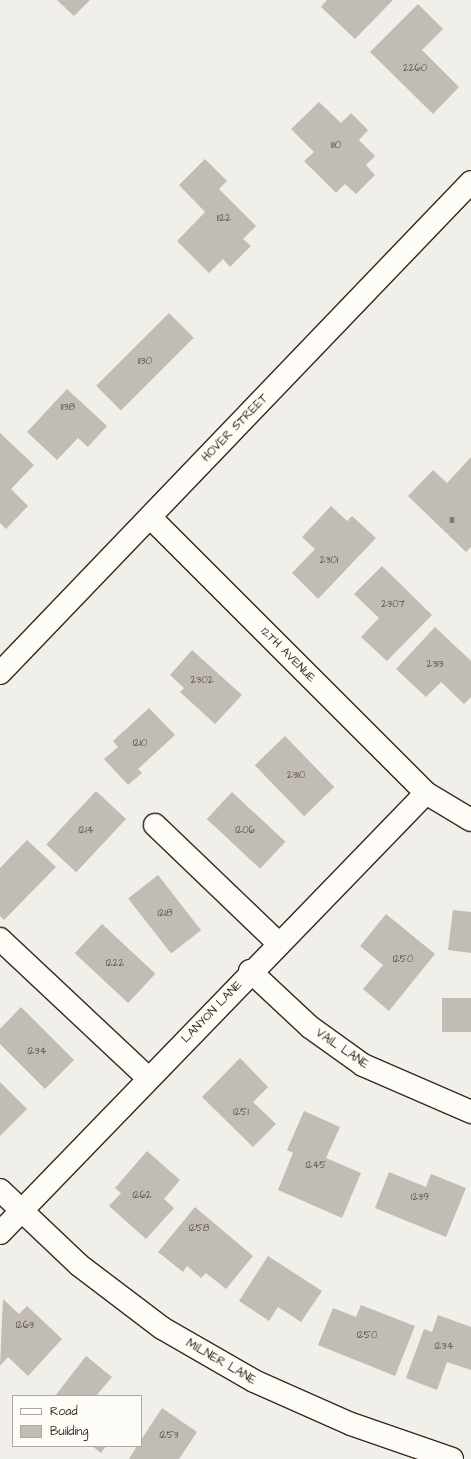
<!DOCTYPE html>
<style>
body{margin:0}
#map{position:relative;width:471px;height:1459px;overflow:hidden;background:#f1efea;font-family:"Architects Daughter",sans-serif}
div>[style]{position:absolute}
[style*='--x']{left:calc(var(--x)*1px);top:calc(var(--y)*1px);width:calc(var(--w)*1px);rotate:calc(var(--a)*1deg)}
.building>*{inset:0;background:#c1bcb4;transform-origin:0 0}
.roads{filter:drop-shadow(1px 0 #3b2a1e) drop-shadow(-1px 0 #3b2a1e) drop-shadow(0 1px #3b2a1e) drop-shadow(0 -1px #3b2a1e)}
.minor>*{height:22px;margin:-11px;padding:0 11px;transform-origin:11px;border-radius:11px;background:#fdfcf7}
.major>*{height:22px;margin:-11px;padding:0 11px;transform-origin:11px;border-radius:11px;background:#fdfcf7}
span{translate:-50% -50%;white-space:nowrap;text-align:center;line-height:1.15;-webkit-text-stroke:3px #fdfcf7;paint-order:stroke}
.number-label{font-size:10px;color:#5c4e44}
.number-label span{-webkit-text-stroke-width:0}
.street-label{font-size:12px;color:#3b2a1e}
.legend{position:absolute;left:12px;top:1395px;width:130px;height:52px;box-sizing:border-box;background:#fdfcf7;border:1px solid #afa8a0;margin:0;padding:5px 7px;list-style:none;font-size:12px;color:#3b2a1e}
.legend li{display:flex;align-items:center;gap:8px;height:20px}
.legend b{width:20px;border:1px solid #afa8a0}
</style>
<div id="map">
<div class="building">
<div style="clip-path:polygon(57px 0,90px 0,74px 16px)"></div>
<div style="clip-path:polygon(327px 0,393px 0,355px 39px,321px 7px)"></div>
<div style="clip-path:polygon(418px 4px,443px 29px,422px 50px,459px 87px,433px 114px,370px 52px)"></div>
<div style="clip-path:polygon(319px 102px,341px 123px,351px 113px,368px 130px,359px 140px,375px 156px,366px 165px,375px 175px,356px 194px,345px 184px,336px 193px,304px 161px,314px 152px,291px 129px)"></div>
<div style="clip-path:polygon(205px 159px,227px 181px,219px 189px,256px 226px,243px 239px,251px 246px,230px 267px,223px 259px,209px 273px,177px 241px,205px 212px,179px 185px)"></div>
<div style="left:169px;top:313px;width:35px;height:103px;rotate:45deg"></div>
<div style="clip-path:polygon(67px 389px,107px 426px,88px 447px,78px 438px,57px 460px,27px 432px)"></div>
<div style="clip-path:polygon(0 433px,34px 465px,11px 489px,28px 506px,6px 529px,0 523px)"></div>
<div style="clip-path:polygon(471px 457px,471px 547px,466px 552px,408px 496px,433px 470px,447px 483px)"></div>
<div style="clip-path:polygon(331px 506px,347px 521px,352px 516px,376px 538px,318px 599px,292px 573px,315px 549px,302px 537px)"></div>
<div style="clip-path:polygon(382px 566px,432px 615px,387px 661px,361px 637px,379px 618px,354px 594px)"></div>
<div style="clip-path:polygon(435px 627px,471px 661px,471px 697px,464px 704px,441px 682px,426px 697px,396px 669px)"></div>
<div style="clip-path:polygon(192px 650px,242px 695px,215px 724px,180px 692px,184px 688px,170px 675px)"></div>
<div style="clip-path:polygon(149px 708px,175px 735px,138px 769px,142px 773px,128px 785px,104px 759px,118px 747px,113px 741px)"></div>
<div style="left:285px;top:736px;width:71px;height:42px;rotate:46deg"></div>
<div style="left:96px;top:791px;width:41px;height:73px;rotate:43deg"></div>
<div style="left:232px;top:792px;width:73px;height:37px;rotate:43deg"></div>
<div style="clip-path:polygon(27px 840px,56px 867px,4px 920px,0 916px,0 868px)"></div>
<div style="left:158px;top:875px;width:70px;height:38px;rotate:52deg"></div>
<div style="clip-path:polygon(453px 910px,471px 912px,471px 953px,448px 950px)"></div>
<div style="clip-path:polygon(386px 914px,435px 954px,389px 1011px,363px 989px,383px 965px,360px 946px)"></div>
<div style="left:102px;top:924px;width:73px;height:40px;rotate:43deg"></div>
<div style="left:442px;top:998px;width:29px;height:34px"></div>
<div style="clip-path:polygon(21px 1007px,74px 1060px,45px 1089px,0 1044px,0 1029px)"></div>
<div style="clip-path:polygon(240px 1058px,268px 1087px,253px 1102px,276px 1124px,253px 1147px,202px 1097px)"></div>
<div style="clip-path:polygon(0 1082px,27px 1109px,0 1136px)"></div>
<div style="clip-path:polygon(304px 1111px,340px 1127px,326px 1158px,361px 1173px,342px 1218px,278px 1190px,293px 1153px,287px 1150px)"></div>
<div style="clip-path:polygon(147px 1151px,180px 1180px,164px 1199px,174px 1208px,146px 1239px,109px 1206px,121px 1193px,115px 1188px)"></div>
<div style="clip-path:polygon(389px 1172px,426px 1187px,431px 1174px,466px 1188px,446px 1237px,375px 1208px)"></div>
<div style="clip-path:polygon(195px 1207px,253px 1256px,226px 1289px,206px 1273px,201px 1278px,187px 1266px,183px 1272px,158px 1252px)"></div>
<div style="clip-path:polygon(268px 1256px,322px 1291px,301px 1322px,278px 1307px,269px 1321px,239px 1301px)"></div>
<div style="clip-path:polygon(3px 1299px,19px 1314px,27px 1306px,62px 1339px,28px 1376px,8px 1357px,0 1366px)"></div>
<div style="clip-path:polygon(361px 1305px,415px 1326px,395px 1376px,318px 1345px,333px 1308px,356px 1317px)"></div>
<div style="clip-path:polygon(438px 1315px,471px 1327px,471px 1370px,447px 1362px,437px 1390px,406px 1378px,424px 1329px,432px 1332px)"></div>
<div style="clip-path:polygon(86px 1356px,112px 1377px,96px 1396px,55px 1396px)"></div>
<div style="clip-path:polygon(162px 1408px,197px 1432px,179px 1459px,129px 1459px,137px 1446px,141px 1446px,141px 1440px)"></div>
<div style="clip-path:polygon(92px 1446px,106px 1446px,101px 1453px)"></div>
</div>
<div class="roads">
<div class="minor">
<div style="--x:150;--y:517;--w:390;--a:45"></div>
<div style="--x:426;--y:793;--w:52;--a:31"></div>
<div style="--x:155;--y:825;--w:170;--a:43.8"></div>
<div style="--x:0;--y:939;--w:203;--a:43.2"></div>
<div style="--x:250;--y:971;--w:82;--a:43"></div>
<div style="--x:310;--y:1027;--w:65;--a:35.6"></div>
<div style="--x:363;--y:1065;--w:118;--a:23.5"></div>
<div style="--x:0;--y:1190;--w:109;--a:43.5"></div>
<div style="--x:79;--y:1265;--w:104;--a:37.2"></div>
<div style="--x:162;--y:1328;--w:106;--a:29.9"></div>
<div style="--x:254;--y:1381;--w:106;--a:23.9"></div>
<div style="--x:351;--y:1424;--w:107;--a:19.1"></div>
<div style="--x:0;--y:1233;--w:612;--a:-45.93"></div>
</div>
<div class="major">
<div style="--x:0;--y:673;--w:680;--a:-46.19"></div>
</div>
</div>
<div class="number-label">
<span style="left:415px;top:69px">2260</span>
<span style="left:336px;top:146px">1110</span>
<span style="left:224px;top:219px">1122</span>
<span style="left:145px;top:362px">1130</span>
<span style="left:68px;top:408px">1138</span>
<span style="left:452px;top:521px">1111</span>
<span style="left:329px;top:561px">2301</span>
<span style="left:393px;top:605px">2307</span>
<span style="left:435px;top:665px">2313</span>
<span style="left:202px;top:681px">2302</span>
<span style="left:140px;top:744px">1210</span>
<span style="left:296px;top:776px">2310</span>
<span style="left:86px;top:831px">1214</span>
<span style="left:245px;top:831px">1206</span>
<span style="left:165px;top:914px">1218</span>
<span style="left:403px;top:960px">1250</span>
<span style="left:115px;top:964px">1222</span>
<span style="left:37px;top:1052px">1234</span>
<span style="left:241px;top:1113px">1251</span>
<span style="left:316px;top:1166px">1245</span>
<span style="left:142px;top:1196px">1262</span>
<span style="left:420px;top:1198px">1239</span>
<span style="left:199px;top:1229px">1258</span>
<span style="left:25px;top:1326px">1263</span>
<span style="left:367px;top:1336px">1250</span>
<span style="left:444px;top:1347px">1234</span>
<span style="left:169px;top:1436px">1253</span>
</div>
<div class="street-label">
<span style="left:235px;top:428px;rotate:-46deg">HOVER STREET</span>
<span style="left:288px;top:655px;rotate:45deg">12TH AVENUE</span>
<span style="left:212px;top:1012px;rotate:-46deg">LANYON LANE</span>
<span style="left:342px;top:1049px;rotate:34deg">VAIL LANE</span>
<span style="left:221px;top:1362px;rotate:30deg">MILNER LANE</span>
</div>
<ul class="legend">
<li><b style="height:5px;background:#fdfcf7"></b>Road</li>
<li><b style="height:11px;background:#c1bcb4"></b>Building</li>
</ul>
</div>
